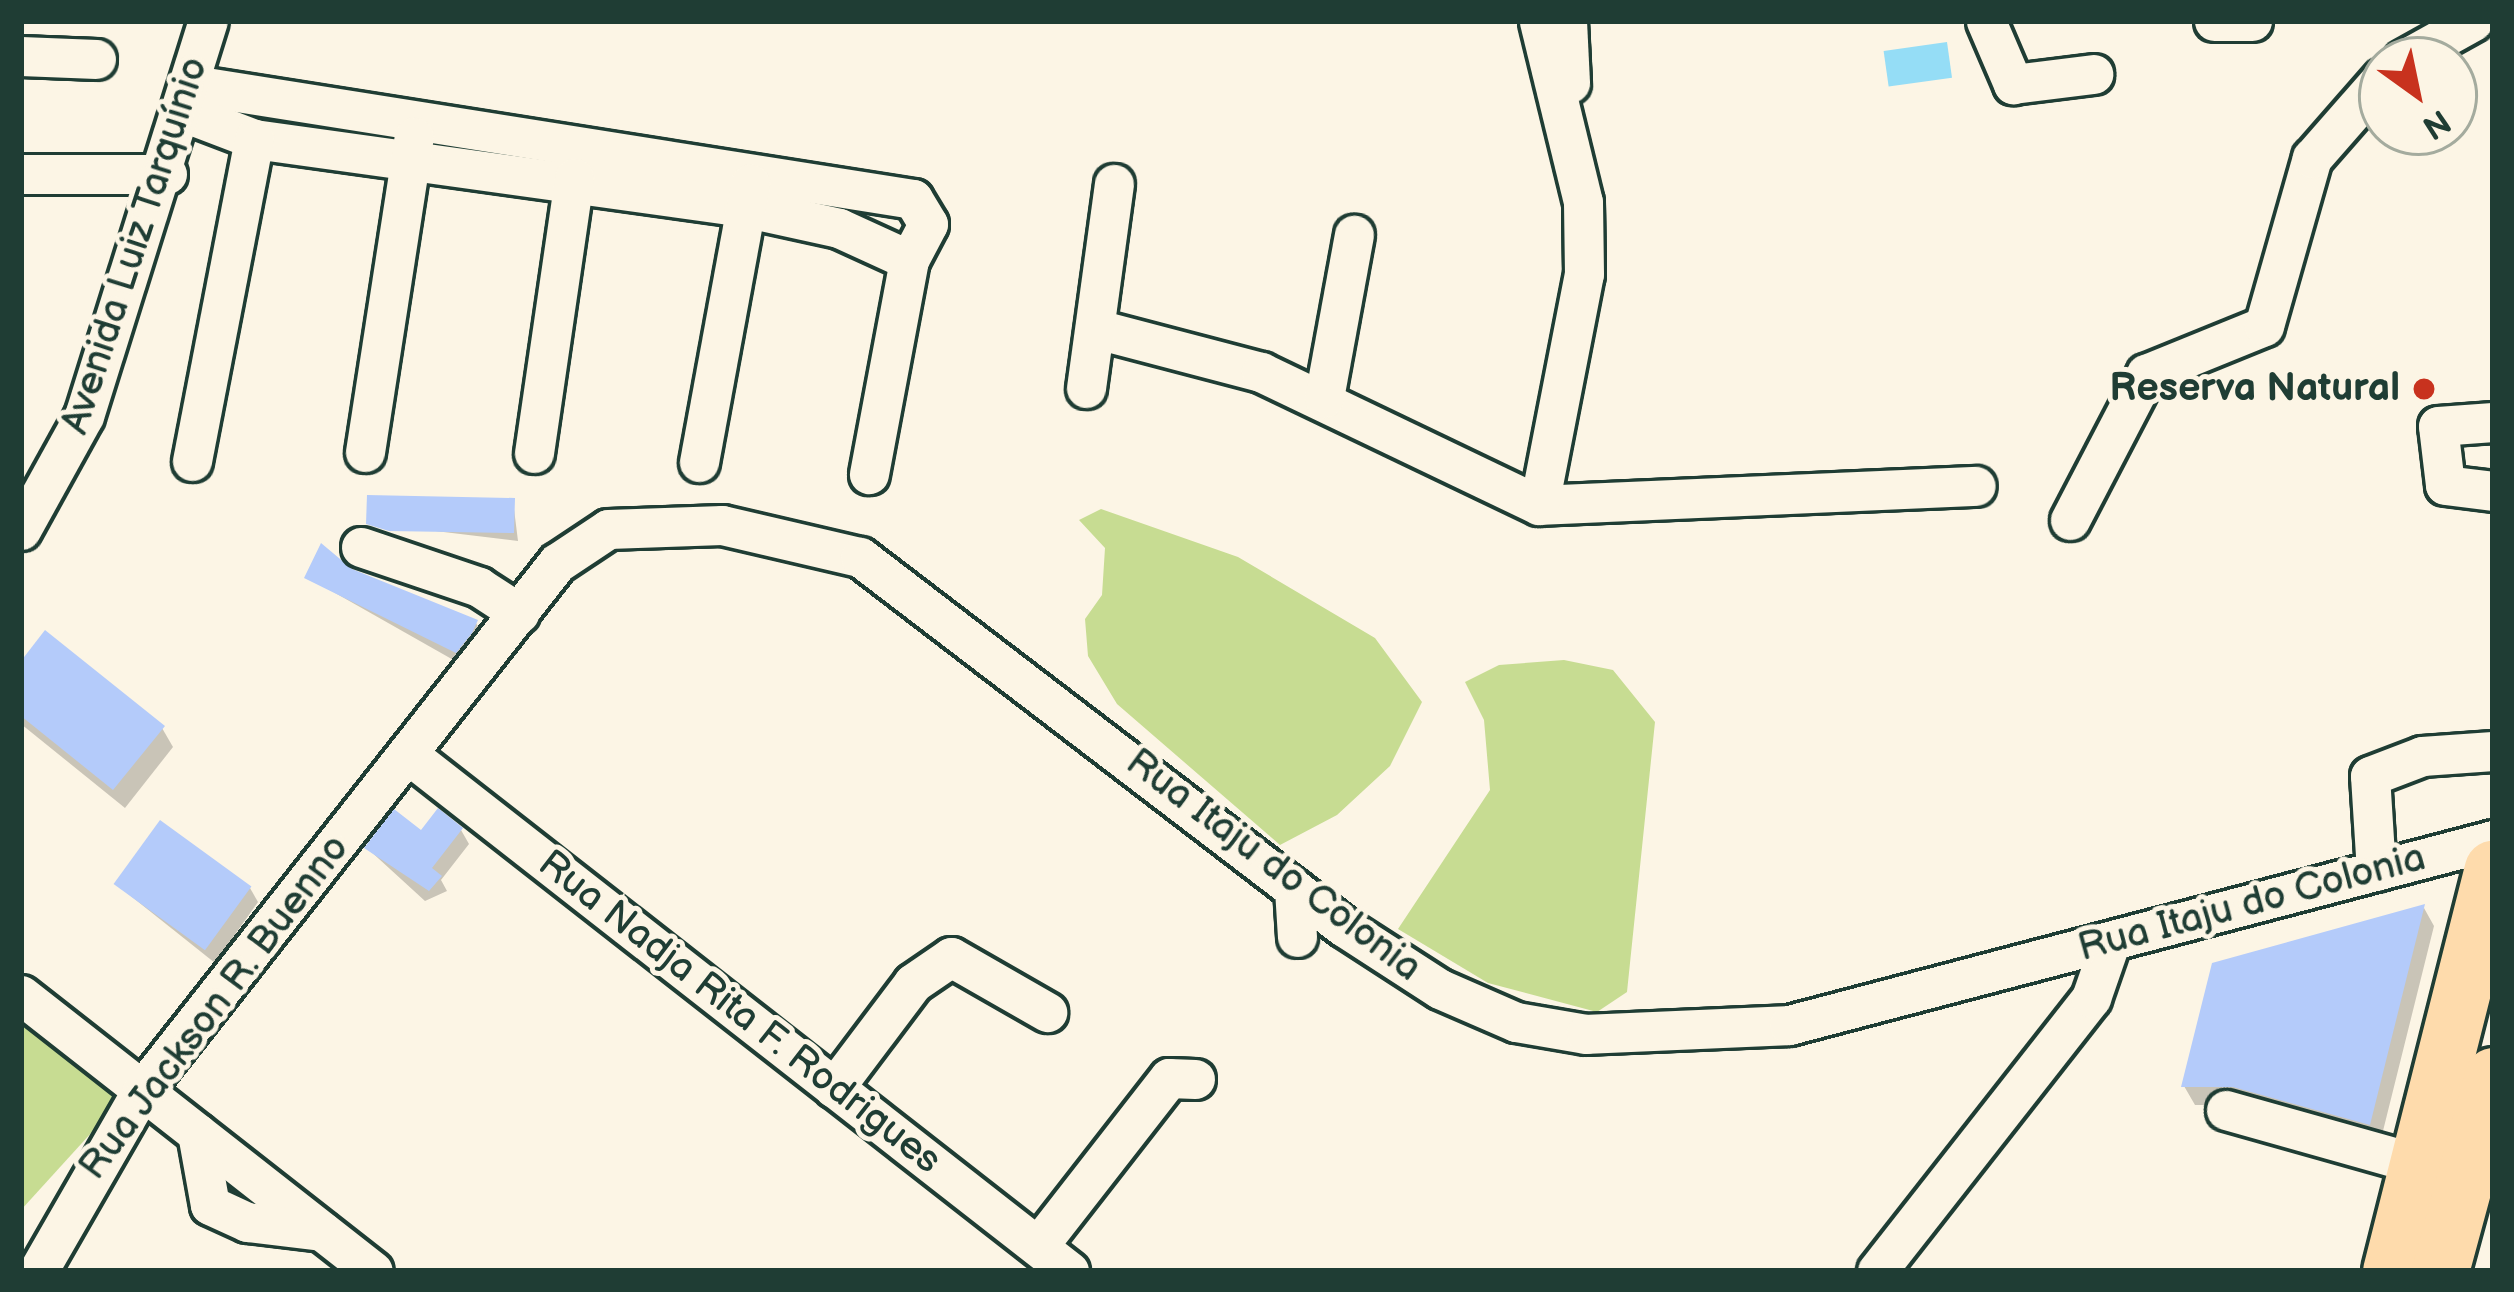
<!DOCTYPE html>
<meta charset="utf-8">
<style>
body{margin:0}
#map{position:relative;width:2514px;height:1292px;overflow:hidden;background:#fcf5e5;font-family:"Balsamiq Sans",sans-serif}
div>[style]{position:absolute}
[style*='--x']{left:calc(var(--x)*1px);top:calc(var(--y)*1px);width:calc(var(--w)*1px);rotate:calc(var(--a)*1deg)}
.green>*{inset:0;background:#c7dc92}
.water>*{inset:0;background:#95ddf6;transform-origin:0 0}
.shadow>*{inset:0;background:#0003}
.building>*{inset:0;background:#b4cbfa;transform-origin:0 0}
.roads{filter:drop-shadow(3px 0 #1f3d34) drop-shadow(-3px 0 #1f3d34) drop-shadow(0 3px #1f3d34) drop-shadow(0 -3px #1f3d34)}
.minor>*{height:39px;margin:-19.5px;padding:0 19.5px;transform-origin:19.5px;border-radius:19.5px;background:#fcf5e5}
.highway>*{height:57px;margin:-28.5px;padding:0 28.5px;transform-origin:28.5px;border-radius:28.5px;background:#fedbac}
.dots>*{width:33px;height:33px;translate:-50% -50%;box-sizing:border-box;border:6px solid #fcf5e5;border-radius:50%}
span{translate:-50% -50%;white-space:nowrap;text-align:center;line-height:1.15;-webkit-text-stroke:10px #fcf5e5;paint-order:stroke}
.street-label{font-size:39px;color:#1f3d34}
.poi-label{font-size:39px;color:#1f3d34;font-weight:700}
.right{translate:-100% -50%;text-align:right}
.frame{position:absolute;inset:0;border:24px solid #1f3d34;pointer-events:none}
.north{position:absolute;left:2358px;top:36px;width:120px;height:120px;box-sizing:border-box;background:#fcf5e5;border:3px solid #a4ab9e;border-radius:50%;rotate:147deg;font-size:33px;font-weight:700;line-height:48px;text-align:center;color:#1f3d34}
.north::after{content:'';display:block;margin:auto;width:42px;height:54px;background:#c8321e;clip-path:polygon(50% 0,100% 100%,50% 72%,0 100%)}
</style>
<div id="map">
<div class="green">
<div style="clip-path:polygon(1101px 509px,1238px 557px,1375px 638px,1422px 702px,1390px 766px,1337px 815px,1280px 845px,1117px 704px,1088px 656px,1085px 619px,1102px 595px,1105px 548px,1079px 520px)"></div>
<div style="clip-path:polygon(1564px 660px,1613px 670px,1655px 722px,1627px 992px,1597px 1012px,1488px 983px,1398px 929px,1490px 790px,1484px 720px,1465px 682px,1499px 665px)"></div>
<div style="clip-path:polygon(21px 1018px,122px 1099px,21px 1210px)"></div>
</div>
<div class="water">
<div style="left:1947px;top:42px;width:36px;height:64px;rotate:82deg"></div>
</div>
<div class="shadow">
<div style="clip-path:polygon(513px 501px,518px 541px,369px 523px)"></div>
<div style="clip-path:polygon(351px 572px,476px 623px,484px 637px,464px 666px,307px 577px)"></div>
<div style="clip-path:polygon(21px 666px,162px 728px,173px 747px,125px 808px,21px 724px)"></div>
<div style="clip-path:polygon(461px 830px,469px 844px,441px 880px,447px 891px,425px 901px,367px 848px)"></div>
<div style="clip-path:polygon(117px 885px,250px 888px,258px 902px,215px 963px)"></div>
<div style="clip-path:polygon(2424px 908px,2434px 926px,2380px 1143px,2245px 1105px,2195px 1105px,2184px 1086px)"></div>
</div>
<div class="building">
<div style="clip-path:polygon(367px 495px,515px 498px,514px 533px,389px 531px,366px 524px)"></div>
<div style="clip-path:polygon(321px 543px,352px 569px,478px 620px,472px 633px,456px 653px,304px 578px)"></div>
<div style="clip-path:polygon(45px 630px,165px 726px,113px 790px,21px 716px,21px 661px)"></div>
<div style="clip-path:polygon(438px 808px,463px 828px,432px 868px,442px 876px,429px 891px,364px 848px,394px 809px,421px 830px)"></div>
<div style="left:160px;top:820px;width:113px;height:79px;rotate:36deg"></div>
<div style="clip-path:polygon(2425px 904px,2370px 1125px,2233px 1087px,2181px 1087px,2212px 963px)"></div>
</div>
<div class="roads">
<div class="minor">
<div style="--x:1567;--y:21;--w:62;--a:87.2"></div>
<div style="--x:1986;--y:21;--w:69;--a:66.8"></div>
<div style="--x:2013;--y:84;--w:81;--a:-7.1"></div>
<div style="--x:2214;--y:21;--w:38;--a:0"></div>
<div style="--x:21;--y:56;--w:75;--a:2.3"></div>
<div style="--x:2403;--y:60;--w:80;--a:-29.1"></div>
<div style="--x:193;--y:85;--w:729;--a:9"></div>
<div style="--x:913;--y:199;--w:29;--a:59"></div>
<div style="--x:928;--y:224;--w:41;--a:117.8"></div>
<div style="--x:909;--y:260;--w:218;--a:100.6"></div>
<div style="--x:186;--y:113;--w:73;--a:20.9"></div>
<div style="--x:254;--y:139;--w:494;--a:7.9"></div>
<div style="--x:743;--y:207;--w:98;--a:12.3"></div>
<div style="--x:839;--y:228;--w:77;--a:24.6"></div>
<div style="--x:21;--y:174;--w:146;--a:0"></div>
<div style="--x:1097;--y:329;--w:170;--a:14.7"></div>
<div style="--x:1261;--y:372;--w:308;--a:25.6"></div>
<div style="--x:1539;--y:505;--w:437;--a:-2.5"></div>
<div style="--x:1086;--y:388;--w:206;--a:-82.2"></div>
<div style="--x:1324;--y:398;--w:166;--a:-79.6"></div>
<div style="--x:2493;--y:422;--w:55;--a:175.8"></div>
<div style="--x:2438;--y:426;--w:59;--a:83.2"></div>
<div style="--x:2445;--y:485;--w:48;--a:7.1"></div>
<div style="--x:365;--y:452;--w:319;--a:-81.2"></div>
<div style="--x:534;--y:453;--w:278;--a:-81.7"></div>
<div style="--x:192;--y:461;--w:328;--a:-79.1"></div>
<div style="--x:699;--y:462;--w:283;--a:-79.6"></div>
<div style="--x:1539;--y:505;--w:235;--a:-79"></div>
<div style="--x:1584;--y:274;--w:72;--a:-90.8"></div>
<div style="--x:1583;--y:202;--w:186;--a:-103.7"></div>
<div style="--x:2070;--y:520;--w:165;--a:-62.5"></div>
<div style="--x:2146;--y:374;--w:127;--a:-22.1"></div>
<div style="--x:2264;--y:326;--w:175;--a:-74.1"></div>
<div style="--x:2312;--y:158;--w:106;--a:-48.8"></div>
<div style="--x:21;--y:530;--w:130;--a:-61.1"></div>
<div style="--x:84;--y:416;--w:414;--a:-72.6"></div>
<div style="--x:361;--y:547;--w:125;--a:18.7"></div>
<div style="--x:479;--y:587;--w:48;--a:33"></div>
<div style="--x:409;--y:755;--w:838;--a:38.02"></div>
<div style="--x:2376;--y:871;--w:95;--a:-93.6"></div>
<div style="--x:2370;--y:776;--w:56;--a:-21"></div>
<div style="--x:2422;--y:756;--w:71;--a:-4"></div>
<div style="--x:1294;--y:889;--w:48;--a:86.4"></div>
<div style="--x:21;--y:995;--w:447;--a:38.1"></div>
<div style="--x:834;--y:1088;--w:131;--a:-53"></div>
<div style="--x:913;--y:983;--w:46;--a:-34.4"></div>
<div style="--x:951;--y:957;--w:111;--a:29.8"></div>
<div style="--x:2226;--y:1110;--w:199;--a:15.7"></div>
<div style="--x:197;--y:1133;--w:73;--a:79.8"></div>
<div style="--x:210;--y:1205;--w:41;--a:24.7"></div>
<div style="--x:247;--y:1222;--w:75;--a:6.9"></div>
<div style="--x:1038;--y:1246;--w:213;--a:-52.1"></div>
<div style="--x:1169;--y:1078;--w:26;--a:2"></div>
<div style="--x:38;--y:1271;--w:209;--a:-60.1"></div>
<div style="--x:142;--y:1090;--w:671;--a:-51.78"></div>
<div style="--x:557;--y:563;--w:61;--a:-33.7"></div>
<div style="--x:608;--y:529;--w:114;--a:-2"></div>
<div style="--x:722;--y:525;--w:142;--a:13.1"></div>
<div style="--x:860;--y:557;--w:609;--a:37.4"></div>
<div style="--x:1344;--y:927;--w:114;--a:32.9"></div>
<div style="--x:1440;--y:989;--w:83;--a:23.5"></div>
<div style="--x:1516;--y:1022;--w:71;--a:9.7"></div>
<div style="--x:1586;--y:1034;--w:203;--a:-2.5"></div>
<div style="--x:1789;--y:1025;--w:728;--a:-14.72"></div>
<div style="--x:1877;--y:1271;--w:347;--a:-51.9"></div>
<div style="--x:2091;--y:998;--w:58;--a:-70.9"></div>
</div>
<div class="highway">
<div style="--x:2391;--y:1271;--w:415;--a:-75.8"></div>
<div style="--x:2440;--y:1271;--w:202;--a:-74.8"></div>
</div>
</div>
<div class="dots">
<div style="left:2424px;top:389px;background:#c8321e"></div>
</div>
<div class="street-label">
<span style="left:136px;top:246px;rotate:-72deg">Avenida Luiz Tarquínio</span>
<span style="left:1273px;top:866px;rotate:37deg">Rua Itaju do Colonia</span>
<span style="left:2252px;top:904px;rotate:-15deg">Rua Itaju do Colonia</span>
<span style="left:215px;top:1008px;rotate:-53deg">Rua Jackson R. Buenno</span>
<span style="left:739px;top:1013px;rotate:38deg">Rua Nadja Rita F. Rodrigues</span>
</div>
<div class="poi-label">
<span class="right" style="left:2400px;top:389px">Reserva Natural</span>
</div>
<div class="frame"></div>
<div class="north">N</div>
</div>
